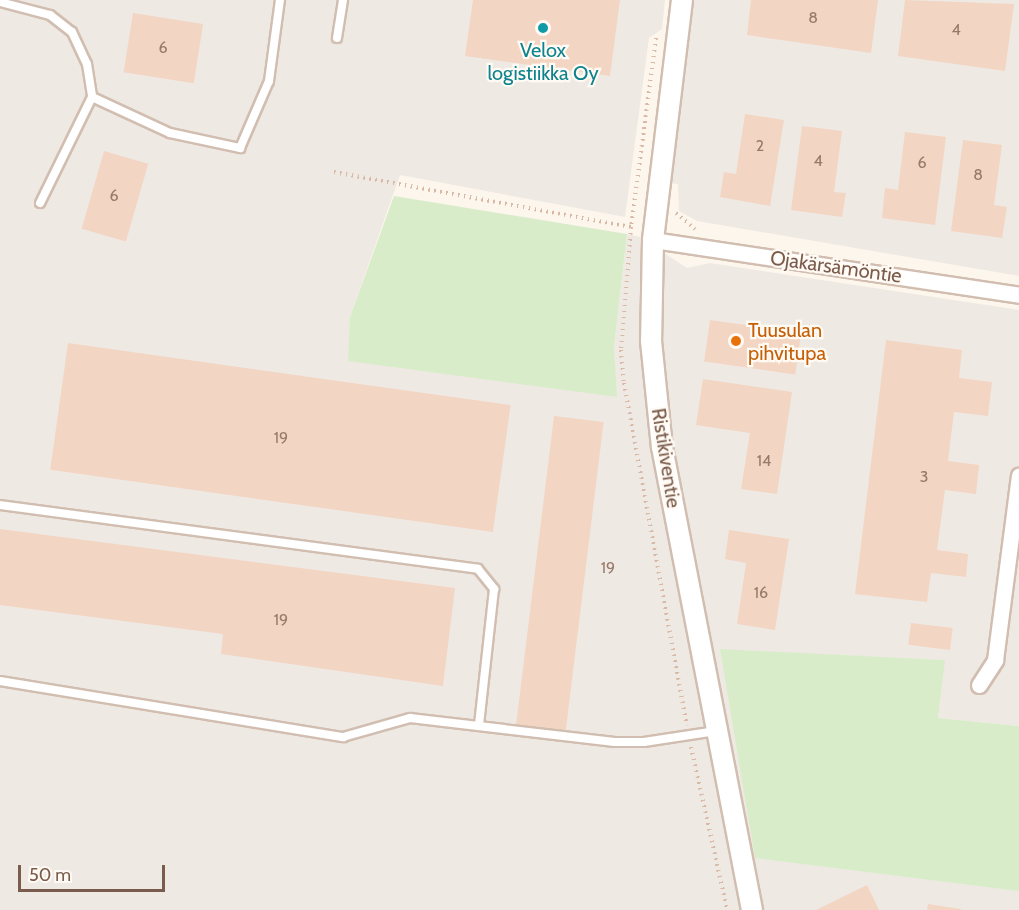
<!DOCTYPE html>
<meta charset="utf-8">
<style>
body{margin:0}
#map{position:relative;width:1019px;height:910px;overflow:hidden;background:#fdf6ec;font-family:Cabin,sans-serif}
div>[style]{position:absolute}
[style*='--x']{left:calc(var(--x)*1px);top:calc(var(--y)*1px);width:calc(var(--w)*1px);rotate:calc(var(--a)*1deg)}
.industrial>*{inset:0;background:#efe9e4}
.green>*{inset:0;background:#d8ecc9}
.building>*{inset:0;background:#f3d5c3;transform-origin:0 0}
.path>*{height:4px;margin-top:-2px;transform-origin:0;background:repeating-linear-gradient(90deg,#d9b8a5 0 1.5px,transparent 0 6px)}
.roads{filter:drop-shadow(2px 0 #d1beb0) drop-shadow(-2px 0 #d1beb0) drop-shadow(0 2px #d1beb0) drop-shadow(0 -2px #d1beb0)}
.service>*{height:8px;margin:-4px;padding:0 4px;transform-origin:4px;border-radius:4px;background:#fff}
.minor>*{height:15px;margin:-7.5px;padding:0 7.5px;transform-origin:7.5px;border-radius:7.5px;background:#fff}
.tertiary>*{height:20px;margin:-10px;padding:0 10px;transform-origin:10px;border-radius:10px;background:#fff}
.dots>*{width:16px;height:16px;translate:-50% -50%;box-sizing:border-box;border:3px solid #fffaf3;border-radius:50%}
span{translate:-50% -50%;white-space:nowrap;text-align:center;line-height:1.15;-webkit-text-stroke:4.5px #fffaf3;paint-order:stroke}
.number-label{font-size:16px;color:#987a6a}
.number-label span{-webkit-text-stroke-width:0}
.culture-label{font-size:20px;color:#0d838f}
.street-label{font-size:20px;color:#7a5c4d}
.food-label{font-size:20px;color:#c56008}
.left{translate:0 -50%;text-align:left}
.scale{position:absolute;left:18px;top:865px;width:147px;height:27px;box-sizing:border-box;border:3px solid #7a5c4d;border-top:0;padding-left:8px;font-size:18px;line-height:21px;white-space:nowrap;color:#7a5c4d;-webkit-text-stroke:4px #fffaf3;paint-order:stroke}
</style>
<div id="map">
<div class="industrial">
<div style="clip-path:polygon(0 0,665px 0,662px 29px,649px 38px,625px 217px,400px 175px,350px 317px,616px 397px,614px 347px,627px 234px,640px 237px,687px 268px,710px 263px,1019px 310px,1019px 726px,938px 718px,944px 660px,721px 650px,756px 858px,1019px 891px,1019px 910px,0 910px)"></div>
<div style="clip-path:polygon(694px 0,1019px 0,1019px 276px,697px 221px,679px 211px,678px 184px,667px 183px)"></div>
</div>
<div class="green">
<div style="clip-path:polygon(394px 196px,627px 234px,614px 347px,617px 397px,348px 361px,350px 317px)"></div>
<div style="clip-path:polygon(720px 649px,945px 660px,938px 718px,1019px 726px,1019px 891px,755px 858px)"></div>
</div>
<div class="building">
<div style="clip-path:polygon(473px 0,620px 0,610px 76px,465px 56px)"></div>
<div style="clip-path:polygon(751px 0,878px 0,871px 53px,747px 35px)"></div>
<div style="clip-path:polygon(905px 0,1014px 4px,1005px 71px,898px 56px)"></div>
<div style="left:133px;top:13px;width:71px;height:60px;rotate:9deg"></div>
<div style="clip-path:polygon(745px 114px,784px 120px,770px 206px,720px 197px,724px 172px,736px 174px)"></div>
<div style="clip-path:polygon(802px 126px,842px 131px,834px 192px,846px 193px,842px 217px,791px 210px)"></div>
<div style="clip-path:polygon(905px 132px,946px 137px,935px 225px,882px 218px,885px 188px,898px 190px)"></div>
<div style="clip-path:polygon(963px 140px,1002px 145px,994px 205px,1007px 207px,1002px 238px,951px 231px)"></div>
<div style="left:104px;top:151px;width:46px;height:81px;rotate:16deg"></div>
<div style="left:710px;top:320px;width:92px;height:42px;rotate:8deg"></div>
<div style="clip-path:polygon(886px 340px,962px 350px,959px 378px,992px 382px,988px 416px,954px 412px,948px 461px,979px 465px,976px 494px,945px 490px,937px 550px,968px 554px,966px 577px,931px 573px,927px 602px,855px 594px)"></div>
<div style="left:68px;top:343px;width:447px;height:128px;rotate:8deg"></div>
<div style="clip-path:polygon(703px 379px,792px 392px,777px 494px,741px 489px,750px 433px,696px 425px)"></div>
<div style="left:554px;top:416px;width:50px;height:314px;rotate:7deg"></div>
<div style="clip-path:polygon(0 529px,455px 588px,443px 686px,221px 654px,223px 634px,0 605px)"></div>
<div style="clip-path:polygon(729px 530px,789px 539px,775px 630px,737px 624px,746px 563px,725px 559px)"></div>
<div style="left:911px;top:623px;width:42px;height:22px;rotate:7deg"></div>
<div style="clip-path:polygon(867px 885px,879px 910px,816px 910px)"></div>
<div style="clip-path:polygon(928px 904px,961px 909px,961px 910px,927px 910px)"></div>
</div>
<div class="path">
<div style="--x:656;--y:38;--w:191;--a:97.5"></div>
<div style="--x:631;--y:227;--w:123;--a:94.6"></div>
<div style="--x:621;--y:350;--w:33;--a:85"></div>
<div style="--x:624;--y:383;--w:348;--a:79.6"></div>
<div style="--x:334;--y:172;--w:302;--a:10.5"></div>
<div style="--x:676;--y:213;--w:25;--a:40"></div>
<div style="--x:691;--y:747;--w:167;--a:77.5"></div>
</div>
<div class="roads">
<div class="service">
<div style="--x:0;--y:2;--w:52;--a:14.6"></div>
<div style="--x:50;--y:15;--w:28;--a:38"></div>
<div style="--x:72;--y:32;--w:35;--a:65"></div>
<div style="--x:87;--y:64;--w:33;--a:81"></div>
<div style="--x:92;--y:97;--w:118;--a:116.1"></div>
<div style="--x:337;--y:38;--w:38;--a:-81"></div>
<div style="--x:92;--y:97;--w:86;--a:24.8"></div>
<div style="--x:170;--y:133;--w:72;--a:12.1"></div>
<div style="--x:240;--y:148;--w:73;--a:-66.6"></div>
<div style="--x:269;--y:81;--w:82;--a:-82.3"></div>
<div style="--x:0;--y:505;--w:482;--a:7.6"></div>
<div style="--x:478;--y:569;--w:26;--a:51"></div>
<div style="--x:494;--y:589;--w:137;--a:96.3"></div>
<div style="--x:0;--y:681;--w:348;--a:9.3"></div>
<div style="--x:343;--y:737;--w:70;--a:-15.8"></div>
<div style="--x:410;--y:718;--w:206;--a:6.7"></div>
<div style="--x:615;--y:742;--w:29;--a:0"></div>
<div style="--x:644;--y:742;--w:73;--a:-8.7"></div>
</div>
<div class="minor">
<div style="--x:653;--y:240;--w:370;--a:8.5"></div>
<div style="--x:979;--y:685;--w:30;--a:-57"></div>
<div style="--x:995;--y:660;--w:186;--a:-82.6"></div>
</div>
<div class="tertiary">
<div style="--x:682;--y:0;--w:242;--a:96.9"></div>
<div style="--x:653;--y:240;--w:101;--a:91.1"></div>
<div style="--x:651;--y:341;--w:107;--a:84.1"></div>
<div style="--x:662;--y:447;--w:472;--a:79"></div>
</div>
</div>
<div class="dots">
<div style="left:543px;top:28px;background:#0f9aa8"></div>
<div style="left:736px;top:341px;background:#e8710a"></div>
</div>
<div class="number-label">
<span style="left:813px;top:18px">8</span>
<span style="left:956px;top:30px">4</span>
<span style="left:163px;top:48px">6</span>
<span style="left:760px;top:146px">2</span>
<span style="left:818px;top:161px">4</span>
<span style="left:922px;top:163px">6</span>
<span style="left:978px;top:175px">8</span>
<span style="left:114px;top:196px">6</span>
<span style="left:281px;top:438px">19</span>
<span style="left:764px;top:461px">14</span>
<span style="left:924px;top:477px">3</span>
<span style="left:608px;top:568px">19</span>
<span style="left:761px;top:593px">16</span>
<span style="left:281px;top:620px">19</span>
</div>
<div class="culture-label">
<span style="left:543px;top:62px">Velox<br>logistiikka Oy</span>
</div>
<div class="street-label">
<span style="left:836px;top:267px;rotate:8deg">Ojakärsämöntie</span>
<span style="left:666px;top:458px;rotate:81deg">Ristikiventie</span>
</div>
<div class="food-label">
<span class="left" style="left:748px;top:342px">Tuusulan<br>pihvitupa</span>
</div>
<div class="scale">50 m</div>
</div>
